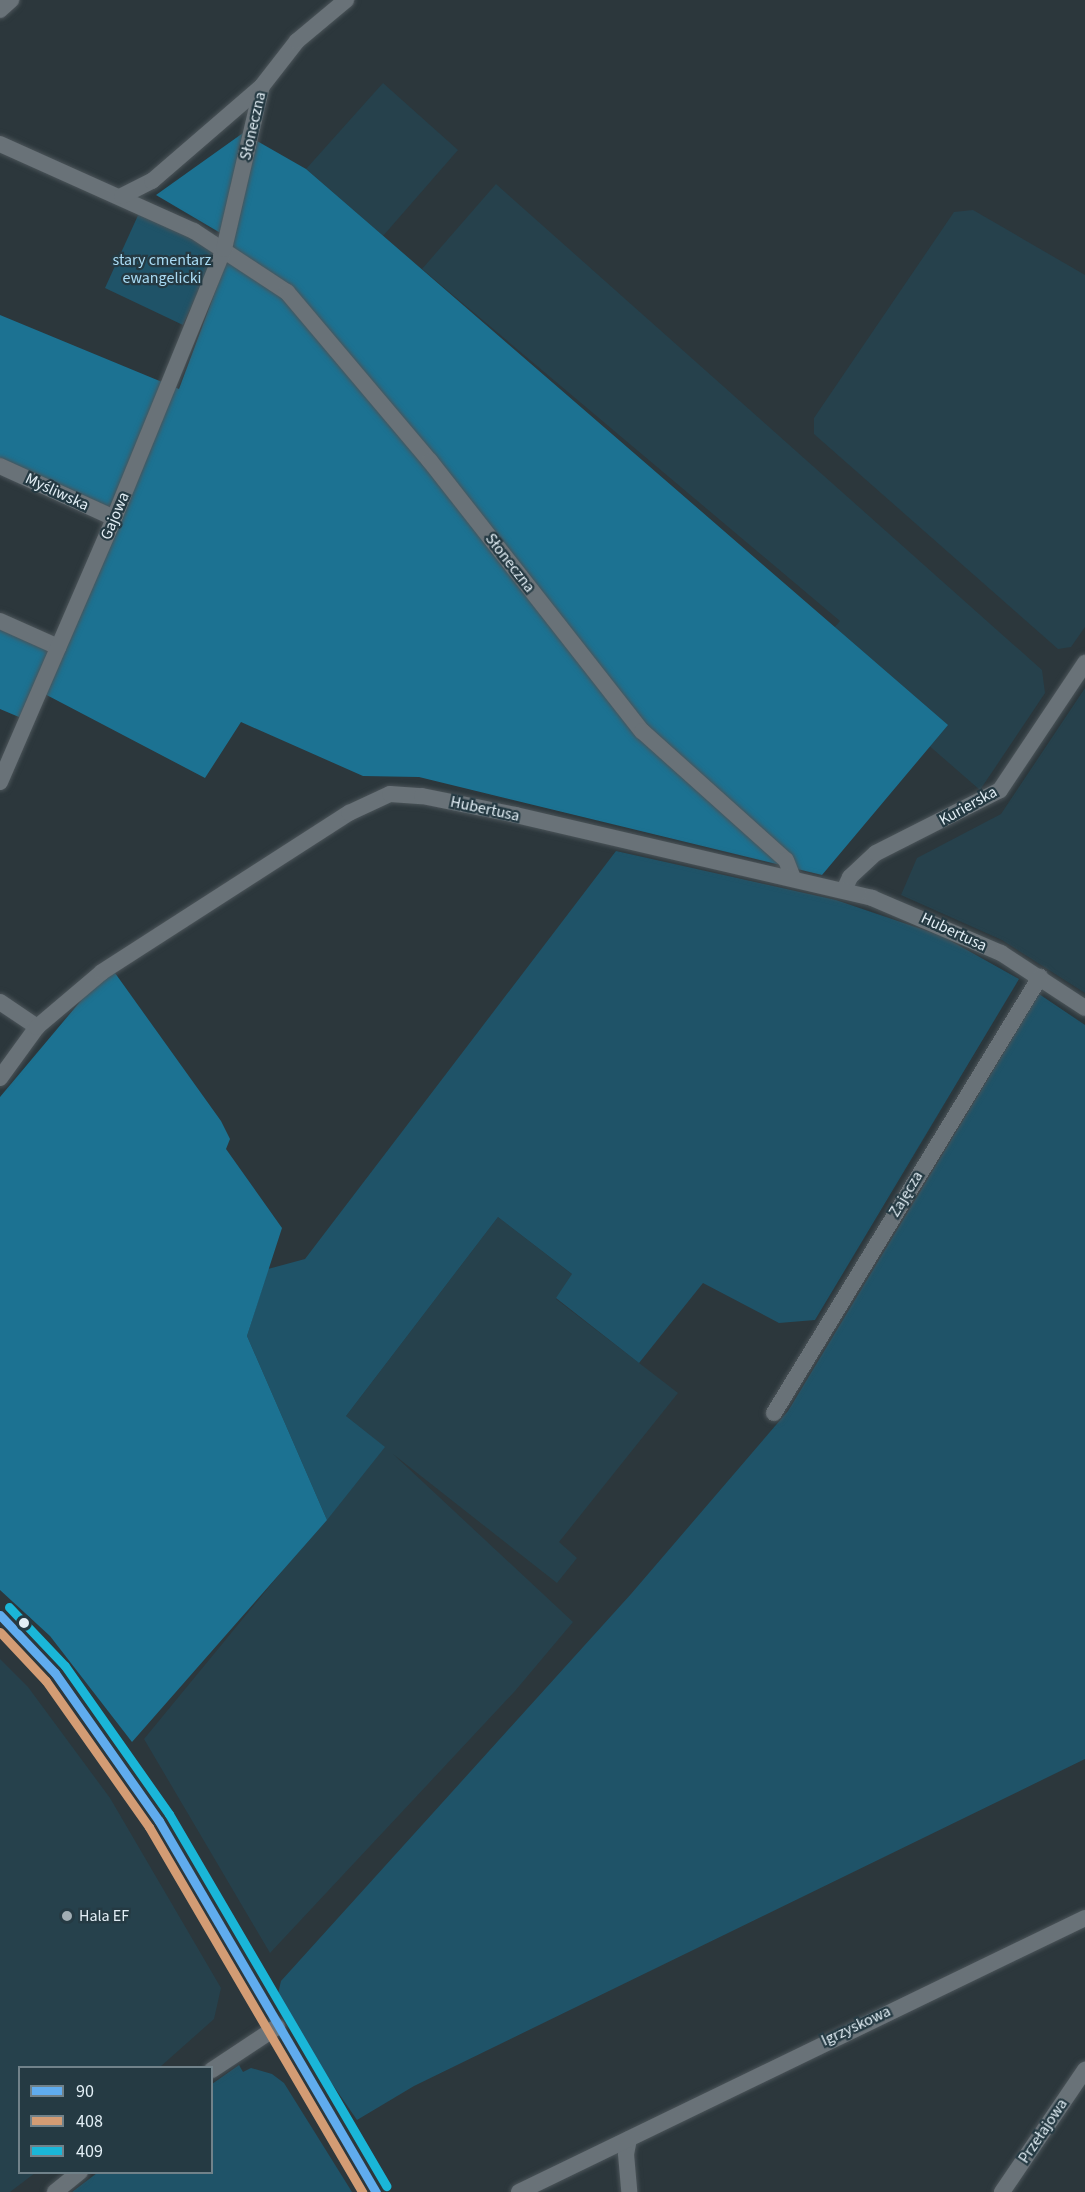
<!DOCTYPE html>
<meta charset="utf-8">
<style>
body{margin:0}
#map{position:relative;width:1085px;height:2192px;overflow:hidden;background:#2c373c;font-family:"Source Sans 3",sans-serif}
div>[style]{position:absolute}
[style*='--x']{left:calc(var(--x)*1px);top:calc(var(--y)*1px);width:calc(var(--w)*1px);rotate:calc(var(--a)*1deg)}
.built>*{inset:0;background:#26414c}
.green>*{inset:0;background:#1f5368}
.forest>*{inset:0;background:#1c7292}
.roads{filter:drop-shadow(0 0 2px #4b5459) drop-shadow(0 0 2px #4b5459)}
.street>*{height:16px;margin:-8px;padding:0 8px;transform-origin:8px;border-radius:8px;background:#697278}
.bus-1>*{height:9px;margin:-4.5px;padding:0 4.5px;transform-origin:4.5px;border-radius:4.5px;background:#60acee}
.bus-2>*{height:9px;margin:-4.5px;padding:0 4.5px;transform-origin:4.5px;border-radius:4.5px;background:#d39c74}
.bus-3>*{height:9px;margin:-4.5px;padding:0 4.5px;transform-origin:4.5px;border-radius:4.5px;background:#1ab6d8}
.dots>*{width:16px;height:16px;translate:-50% -50%;box-sizing:border-box;border:3px solid #253a43;border-radius:50%}
span{translate:-50% -50%;white-space:nowrap;text-align:center;line-height:1.15;-webkit-text-stroke:4.5px #253a43;paint-order:stroke}
.street-label{font-size:16px;color:#e2eef5}
.park-label{font-size:16px;color:#a8daf3}
.poi-label{font-size:16px;color:#e2eef5}
.left{translate:0 -50%;text-align:left}
.legend{position:absolute;left:18px;top:2066px;width:195px;height:108px;box-sizing:border-box;background:#253a43;border:2px solid #71828a;margin:0;padding:8px 10px;list-style:none;font-size:18px;color:#e2eef5}
.legend li{display:flex;align-items:center;gap:12px;height:30px}
.legend b{width:30px;border:2px solid #71828a}
</style>
<div id="map">
<div class="built">
<div style="clip-path:polygon(383px 83px,458px 150px,383px 236px,306px 169px)"></div>
<div style="clip-path:polygon(496px 184px,1042px 670px,1045px 693px,980px 790px,817px 648px,840px 621px,422px 269px)"></div>
<div style="clip-path:polygon(973px 210px,1085px 275px,1085px 627px,1071px 647px,1058px 649px,814px 434px,814px 418px,954px 212px)"></div>
<div style="clip-path:polygon(1085px 688px,1085px 993px,1002px 940px,901px 895px,917px 858px,1001px 814px)"></div>
<div style="clip-path:polygon(498px 1217px,573px 1275px,556px 1299px,678px 1393px,559px 1542px,577px 1558px,557px 1583px,393px 1454px,573px 1622px,515px 1691px,270px 1953px,144px 1739px,384px 1447px,346px 1416px)"></div>
<div style="clip-path:polygon(0 1659px,28px 1687px,110px 1798px,221px 1988px,214px 2019px,160px 2067px,20px 2068px,20px 2172px,35px 2173px,10px 2192px,0 2192px)"></div>
</div>
<div class="green">
<div style="clip-path:polygon(140px 211px,210px 246px,215px 255px,183px 325px,105px 288px)"></div>
<div style="clip-path:polygon(616px 851px,836px 900px,942px 936px,1019px 979px,815px 1320px,779px 1323px,703px 1283px,639px 1363px,556px 1298px,572px 1274px,498px 1217px,346px 1416px,385px 1447px,327px 1520px,247px 1336px,268px 1269px,305px 1259px)"></div>
<div style="clip-path:polygon(1039px 994px,1085px 1025px,1085px 1759px,414px 2086px,357px 2120px,276px 2002px,281px 1981px,631px 1594px,788px 1411px)"></div>
<div style="clip-path:polygon(239px 2065px,243px 2072px,251px 2068px,272px 2074px,284px 2083px,352px 2192px,72px 2192px,97px 2173px,212px 2172px,212px 2084px)"></div>
</div>
<div class="forest">
<div style="clip-path:polygon(243px 133px,306px 169px,948px 725px,822px 875px,419px 777px,363px 776px,241px 722px,205px 778px,39px 691px,26px 720px,0 709px,0 621px,58px 647px,120px 517px,0 463px,0 315px,179px 389px,234px 241px,156px 195px)"></div>
<div style="clip-path:polygon(110px 966px,221px 1121px,230px 1139px,226px 1149px,282px 1228px,247px 1336px,327px 1520px,132px 1742px,50px 1636px,0 1590px,0 1097px)"></div>
</div>
<div class="roads">
<div class="street">
<div style="--x:0;--y:10;--w:15;--a:-42"></div>
<div style="--x:0;--y:144;--w:213;--a:24.2"></div>
<div style="--x:194;--y:231;--w:111;--a:33.3"></div>
<div style="--x:287;--y:292;--w:221;--a:49.8"></div>
<div style="--x:430;--y:461;--w:343;--a:51.9"></div>
<div style="--x:642;--y:731;--w:193;--a:41.9"></div>
<div style="--x:786;--y:860;--w:19;--a:69"></div>
<div style="--x:122;--y:196;--w:34;--a:-27"></div>
<div style="--x:152;--y:181;--w:145;--a:-40.8"></div>
<div style="--x:0;--y:466;--w:125;--a:24.5"></div>
<div style="--x:0;--y:621;--w:64;--a:24.1"></div>
<div style="--x:0;--y:782;--w:288;--a:-66.6"></div>
<div style="--x:114;--y:518;--w:291;--a:-67.8"></div>
<div style="--x:224;--y:249;--w:167;--a:-76.9"></div>
<div style="--x:262;--y:86;--w:57;--a:-52.1"></div>
<div style="--x:297;--y:41;--w:64;--a:-39.9"></div>
<div style="--x:844;--y:890;--w:14;--a:-65"></div>
<div style="--x:850;--y:877;--w:35;--a:-43"></div>
<div style="--x:876;--y:853;--w:139;--a:-26.9"></div>
<div style="--x:1000;--y:790;--w:153;--a:-56.2"></div>
<div style="--x:0;--y:1002;--w:45;--a:34"></div>
<div style="--x:0;--y:1078;--w:63;--a:-54"></div>
<div style="--x:37;--y:1027;--w:85;--a:-40.2"></div>
<div style="--x:102;--y:972;--w:294;--a:-32.8"></div>
<div style="--x:349;--y:813;--w:45;--a:-24.9"></div>
<div style="--x:390;--y:794;--w:32;--a:4"></div>
<div style="--x:422;--y:796;--w:96;--a:11.4"></div>
<div style="--x:516;--y:815;--w:366;--a:13.1"></div>
<div style="--x:872;--y:898;--w:140;--a:23.1"></div>
<div style="--x:1001;--y:953;--w:100;--a:33.2"></div>
<div style="--x:774;--y:1413;--w:511;--a:-58.61"></div>
<div style="--x:212;--y:2070;--w:78;--a:-33.5"></div>
<div style="--x:629;--y:2139;--w:15;--a:101"></div>
<div style="--x:626;--y:2154;--w:38;--a:85"></div>
<div style="--x:55;--y:2192;--w:32;--a:-39"></div>
<div style="--x:519;--y:2192;--w:629;--a:-25.83"></div>
<div style="--x:1002;--y:2192;--w:148;--a:-55.8"></div>
</div>
</div>
<div class="bus-1">
<div style="--x:0;--y:1615;--w:80;--a:46.5"></div>
<div style="--x:55;--y:1673;--w:181;--a:54.9"></div>
<div style="--x:159;--y:1821;--w:430;--a:59.7"></div>
</div>
<div class="bus-2">
<div style="--x:0;--y:1632;--w:67;--a:46.8"></div>
<div style="--x:46;--y:1681;--w:179;--a:54.8"></div>
<div style="--x:149;--y:1827;--w:423;--a:59.7"></div>
</div>
<div class="bus-3">
<div style="--x:9;--y:1607;--w:81;--a:46.5"></div>
<div style="--x:65;--y:1666;--w:181;--a:54.9"></div>
<div style="--x:169;--y:1814;--w:431;--a:59.7"></div>
</div>
<div class="dots">
<div style="left:24px;top:1623px;background:#e2eef5"></div>
<div style="left:67px;top:1916px;background:#a2aeb4"></div>
</div>
<div class="street-label">
<span style="left:253px;top:126px;rotate:-77deg">Słoneczna</span>
<span style="left:57px;top:492px;rotate:25deg">Myśliwska</span>
<span style="left:115px;top:516px;rotate:-67deg">Gajowa</span>
<span style="left:510px;top:563px;rotate:52deg">Słoneczna</span>
<span style="left:968px;top:806px;rotate:-29deg">Kurierska</span>
<span style="left:485px;top:809px;rotate:12deg">Hubertusa</span>
<span style="left:954px;top:932px;rotate:25deg">Hubertusa</span>
<span style="left:906px;top:1194px;rotate:-59deg">Zajęcza</span>
<span style="left:856px;top:2026px;rotate:-25deg">Igrzyskowa</span>
<span style="left:1043px;top:2131px;rotate:-56deg">Przełajowa</span>
</div>
<div class="park-label">
<span style="left:162px;top:269px">stary cmentarz<br>ewangelicki</span>
</div>
<div class="poi-label">
<span class="left" style="left:79px;top:1916px">Hala EF</span>
</div>
<ul class="legend">
<li><b style="height:8px;background:#60acee"></b>90</li>
<li><b style="height:8px;background:#d39c74"></b>408</li>
<li><b style="height:8px;background:#1ab6d8"></b>409</li>
</ul>
</div>
